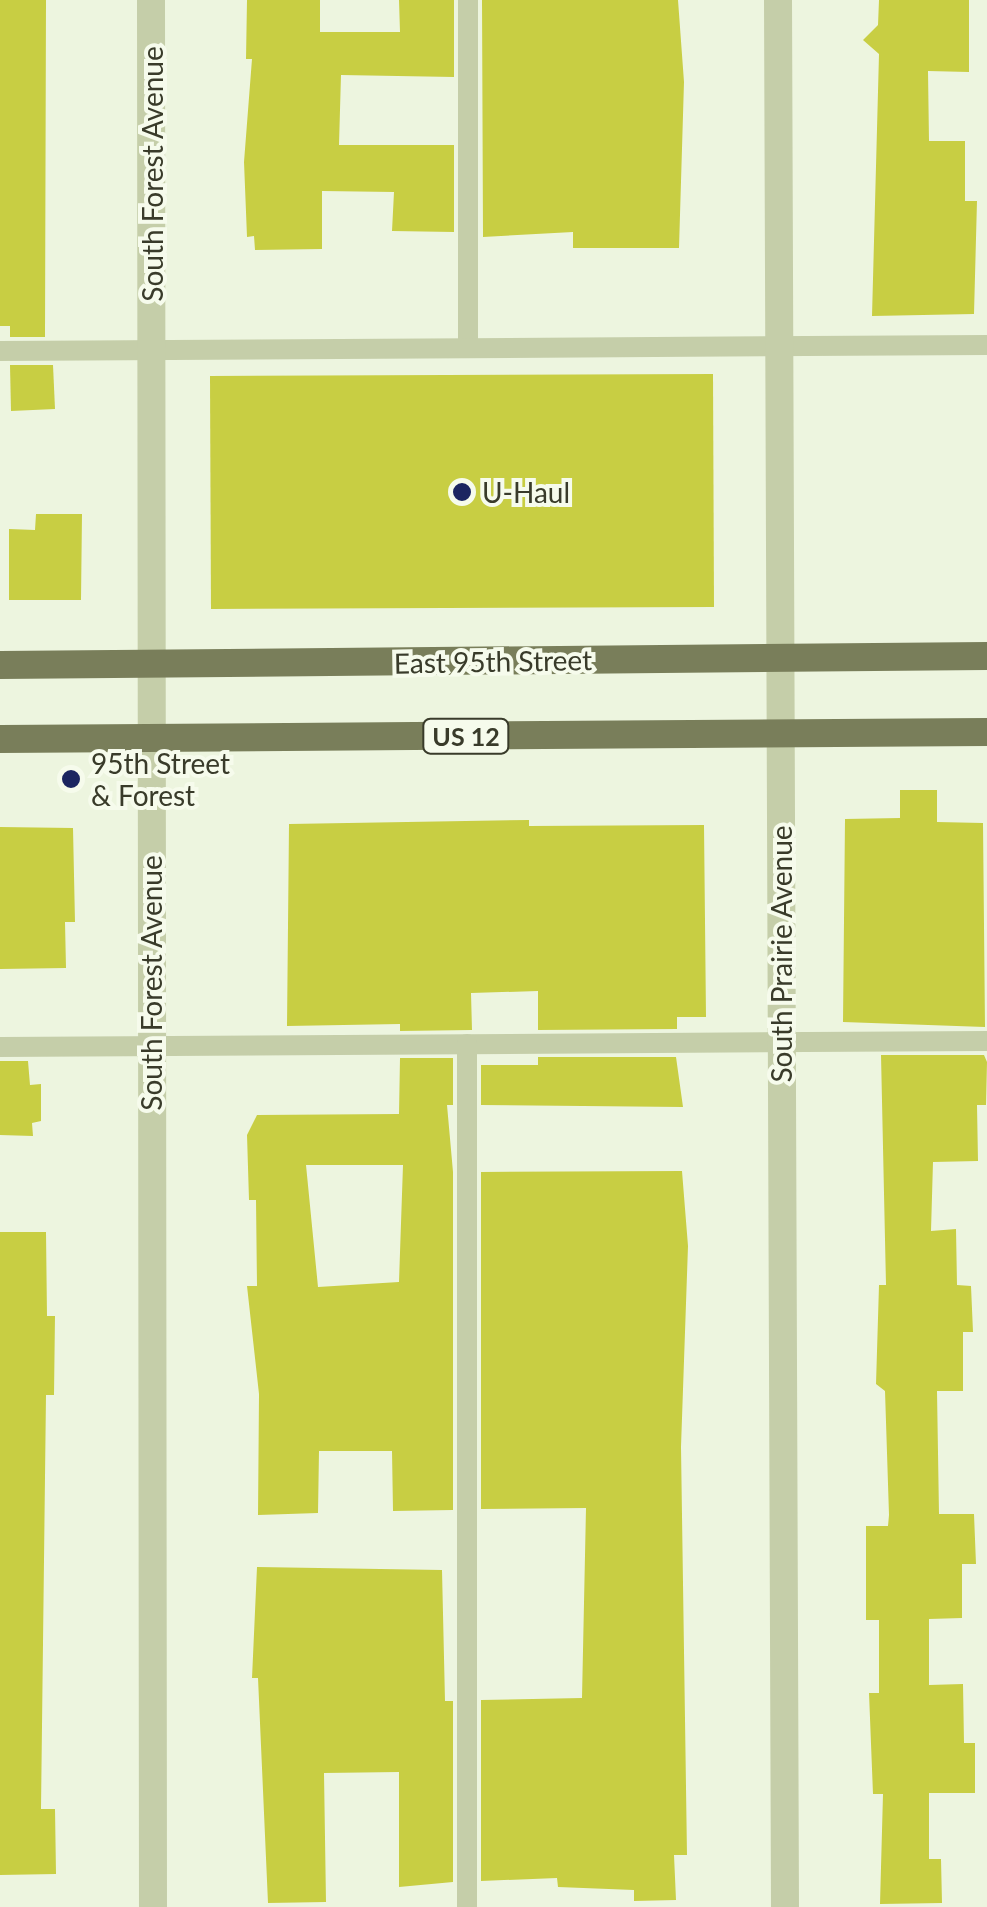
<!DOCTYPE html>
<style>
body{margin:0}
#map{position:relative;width:987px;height:1907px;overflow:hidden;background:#edf5df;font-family:Lato,sans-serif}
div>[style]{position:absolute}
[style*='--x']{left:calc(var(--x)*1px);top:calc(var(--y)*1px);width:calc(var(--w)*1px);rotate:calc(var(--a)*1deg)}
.building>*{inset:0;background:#c8ce43}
.service>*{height:20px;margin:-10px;padding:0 10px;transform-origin:10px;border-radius:10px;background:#c5cea9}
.minor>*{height:28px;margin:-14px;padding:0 14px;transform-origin:14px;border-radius:14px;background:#c5cea9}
.primary>*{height:28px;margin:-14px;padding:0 14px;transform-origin:14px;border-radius:14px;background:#797e5a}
.dots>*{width:28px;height:28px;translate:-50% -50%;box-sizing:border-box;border:5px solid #f6fbec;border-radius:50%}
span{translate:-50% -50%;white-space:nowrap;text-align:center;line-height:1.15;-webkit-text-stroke:8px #f6fbec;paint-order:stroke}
.shield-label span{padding:2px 8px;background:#f6fbec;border:2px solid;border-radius:8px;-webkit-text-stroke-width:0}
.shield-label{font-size:25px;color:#393b2a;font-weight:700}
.street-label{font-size:28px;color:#393b2a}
.poi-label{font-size:28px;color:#393b2a}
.left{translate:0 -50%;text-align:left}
</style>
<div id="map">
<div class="building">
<div style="clip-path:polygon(0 0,46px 0,45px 337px,10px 337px,10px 326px,0 326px)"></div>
<div style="clip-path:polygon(247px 0,320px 0,320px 32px,400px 32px,399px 0,454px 0,454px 77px,341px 75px,339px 145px,454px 145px,454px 232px,392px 231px,394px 192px,322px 191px,322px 249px,255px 250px,254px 236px,247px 237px,244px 162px,252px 59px,246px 59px)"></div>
<div style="clip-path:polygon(482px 0,678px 0,684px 82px,679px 248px,573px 248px,573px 232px,483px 237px)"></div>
<div style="clip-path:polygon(879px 0,969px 0,969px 72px,928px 71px,929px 141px,965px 141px,965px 201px,977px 201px,974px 314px,872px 316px,879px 54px,863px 40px,878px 25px)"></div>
<div style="clip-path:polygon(10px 365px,53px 365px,55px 409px,11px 411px)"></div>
<div style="clip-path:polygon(713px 374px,714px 607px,211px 609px,210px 376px)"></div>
<div style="clip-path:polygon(36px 514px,82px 514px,81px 600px,9px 600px,9px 529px,35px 530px)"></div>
<div style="clip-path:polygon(900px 790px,937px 790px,937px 822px,983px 823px,985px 1027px,843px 1022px,845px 819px,900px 818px)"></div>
<div style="clip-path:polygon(529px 820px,529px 826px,704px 825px,706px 1017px,677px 1017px,677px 1029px,538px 1030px,538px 991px,471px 993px,472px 1030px,400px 1031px,400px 1024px,287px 1026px,289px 824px)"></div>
<div style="clip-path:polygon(0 827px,73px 828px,75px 922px,65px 922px,66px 968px,0 969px)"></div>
<div style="clip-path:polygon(881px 1055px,984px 1055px,987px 1062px,986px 1105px,977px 1105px,978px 1161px,933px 1162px,931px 1231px,956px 1229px,957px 1285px,971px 1286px,973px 1332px,963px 1332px,963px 1391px,937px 1391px,939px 1514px,974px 1514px,976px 1564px,962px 1564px,962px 1618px,929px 1619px,929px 1685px,963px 1684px,964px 1743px,975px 1743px,975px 1793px,929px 1793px,929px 1859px,941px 1859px,942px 1903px,880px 1904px,883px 1794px,873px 1794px,869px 1693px,879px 1693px,879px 1620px,866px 1620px,866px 1526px,888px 1526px,889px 1515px,885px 1391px,876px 1384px,879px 1285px,886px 1285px)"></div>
<div style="clip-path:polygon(538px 1057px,676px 1057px,683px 1107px,481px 1105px,481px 1065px,538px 1065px)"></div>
<div style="clip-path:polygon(evenodd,400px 1058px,453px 1058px,453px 1105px,447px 1105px,453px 1172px,453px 1510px,393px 1511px,392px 1451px,319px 1451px,318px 1513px,258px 1515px,259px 1394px,247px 1286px,257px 1286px,256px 1200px,249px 1200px,247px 1135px,257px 1115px,399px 1114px,400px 1058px,306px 1165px,403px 1165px,399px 1282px,318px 1287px,306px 1165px)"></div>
<div style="clip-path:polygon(0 1061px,28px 1061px,30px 1085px,41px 1084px,41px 1121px,32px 1123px,33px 1136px,0 1135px)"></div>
<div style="clip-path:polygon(682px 1171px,688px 1246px,681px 1447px,687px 1855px,674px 1855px,676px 1900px,634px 1901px,634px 1890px,558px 1887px,557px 1878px,481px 1881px,481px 1700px,582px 1698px,586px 1508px,481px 1509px,481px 1172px)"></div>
<div style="clip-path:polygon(0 1232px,46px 1232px,47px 1316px,55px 1316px,54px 1395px,46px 1395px,41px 1809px,55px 1809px,56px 1874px,0 1875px)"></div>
<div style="clip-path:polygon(257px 1567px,442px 1570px,445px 1701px,453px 1701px,453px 1882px,399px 1887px,399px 1772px,324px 1773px,326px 1902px,268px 1903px,258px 1678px,252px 1678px)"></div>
</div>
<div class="service">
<div style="--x:468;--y:0;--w:348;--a:90"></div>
<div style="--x:0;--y:351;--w:987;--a:-0.35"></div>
<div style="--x:0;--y:1047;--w:987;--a:-0.35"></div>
<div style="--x:467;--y:1907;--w:863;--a:-90"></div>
</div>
<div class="minor">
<div style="--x:151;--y:0;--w:1907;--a:89.94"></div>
<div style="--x:778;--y:0;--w:1907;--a:89.79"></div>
</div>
<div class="primary">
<div style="--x:0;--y:665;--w:987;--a:-0.52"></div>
<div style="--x:0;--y:739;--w:987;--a:-0.41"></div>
</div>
<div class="dots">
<div style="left:462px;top:492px;background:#1b2560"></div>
<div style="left:71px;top:779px;background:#1b2560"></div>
</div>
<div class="shield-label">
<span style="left:466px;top:736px">US 12</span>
</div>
<div class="street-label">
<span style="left:152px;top:174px;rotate:-90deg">South Forest Avenue</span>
<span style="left:493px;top:661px;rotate:-1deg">East 95th Street</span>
<span style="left:781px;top:954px;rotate:-90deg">South Prairie Avenue</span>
<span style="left:151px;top:983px;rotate:-90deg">South Forest Avenue</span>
</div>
<div class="poi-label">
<span class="left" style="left:482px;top:492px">U-Haul</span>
<span class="left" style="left:91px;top:779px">95th Street<br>&amp; Forest</span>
</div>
</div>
